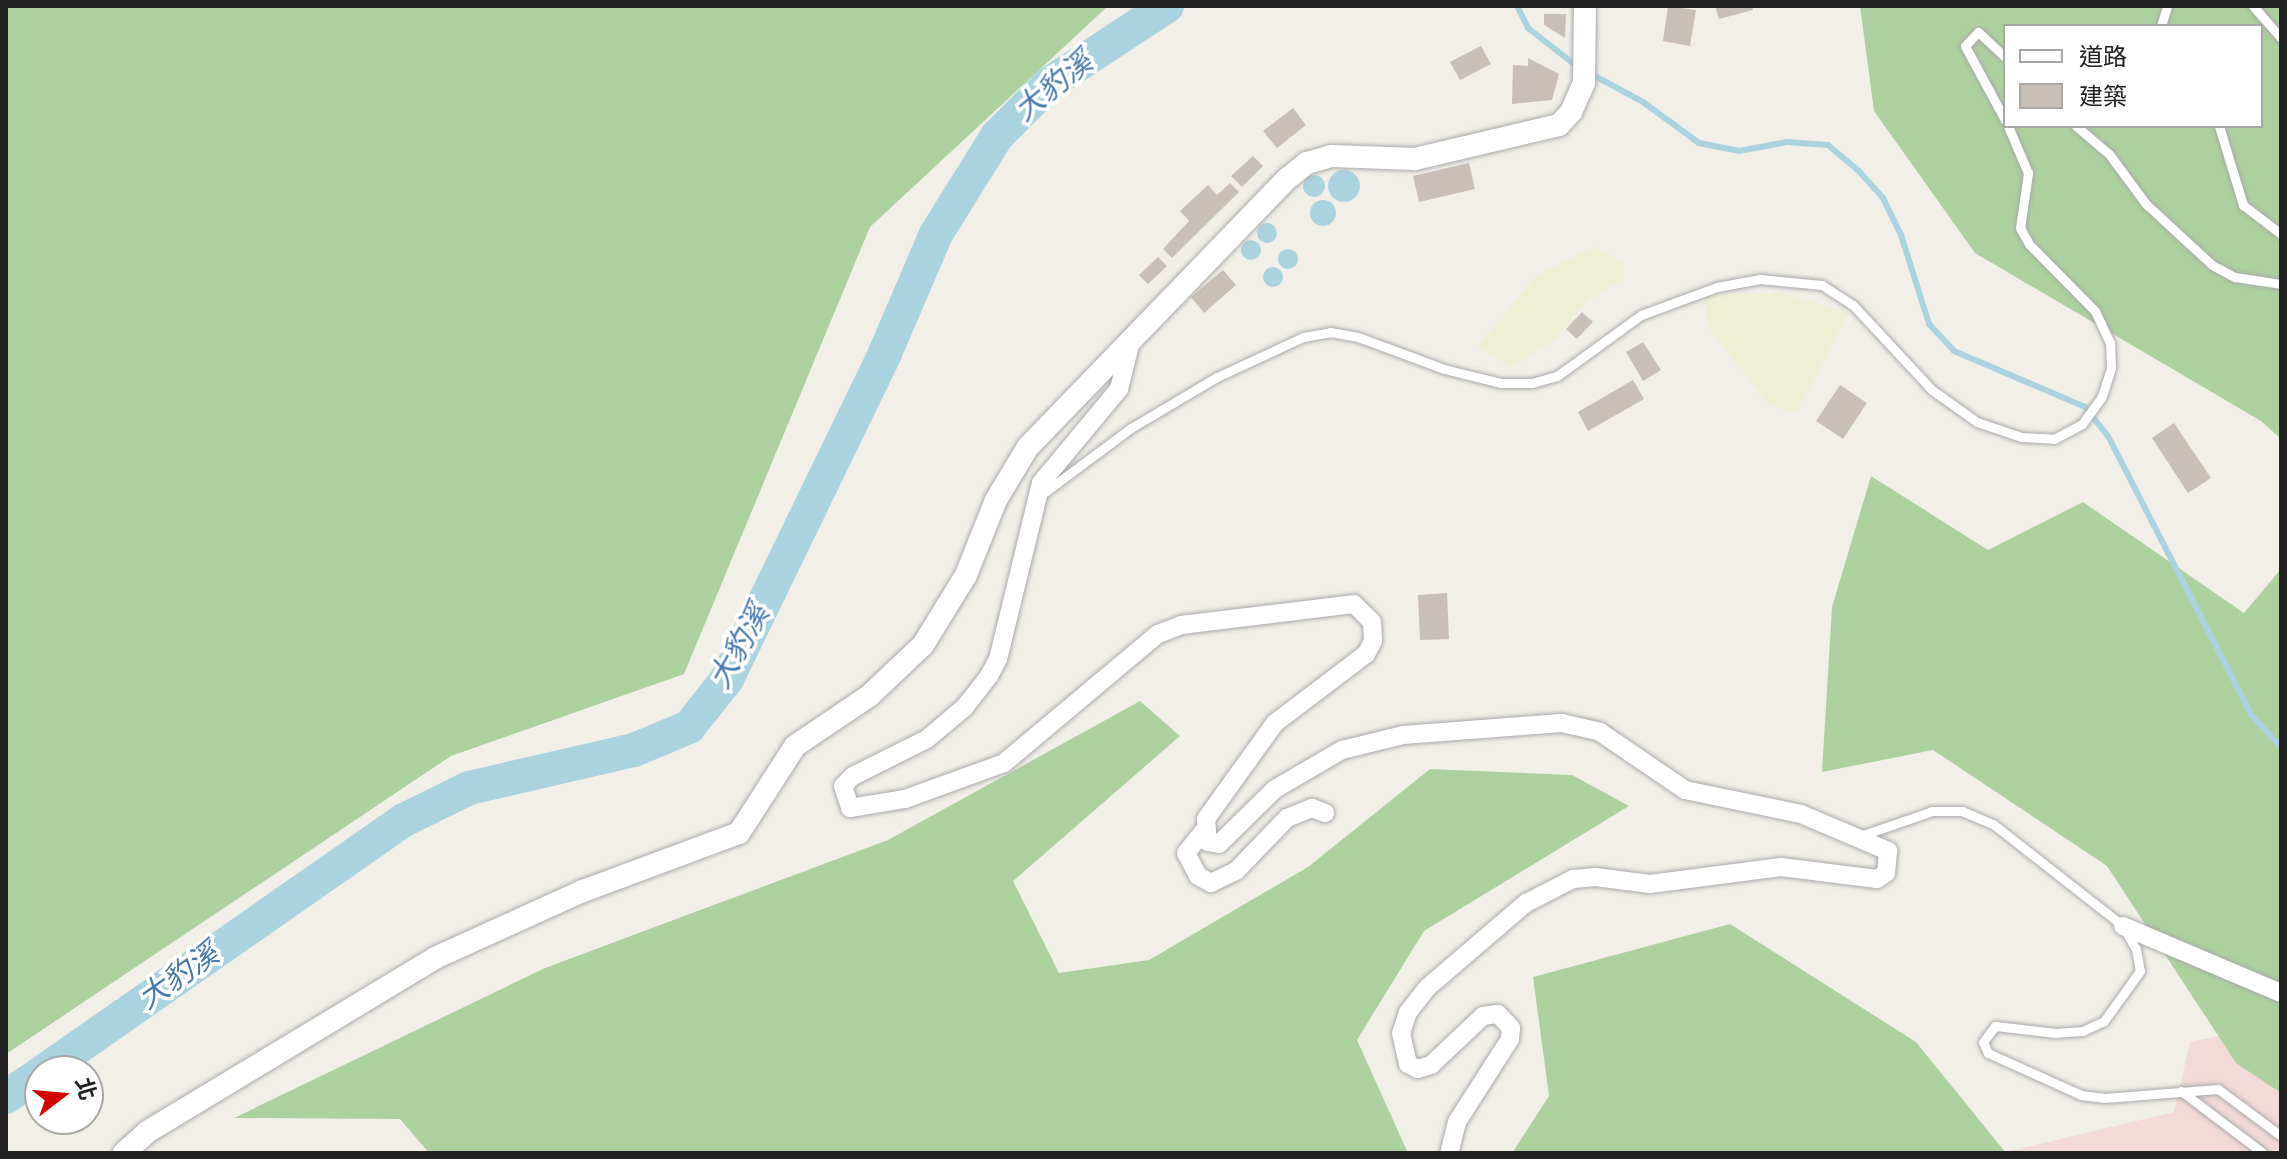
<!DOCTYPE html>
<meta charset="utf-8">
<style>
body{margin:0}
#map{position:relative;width:2287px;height:1159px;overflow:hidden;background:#f2efe9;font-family:"Source Sans 3","Noto Sans TC",sans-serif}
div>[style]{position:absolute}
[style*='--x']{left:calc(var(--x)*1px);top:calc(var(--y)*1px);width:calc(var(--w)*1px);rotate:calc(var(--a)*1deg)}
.commercial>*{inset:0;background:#f2dad9}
.farmland>*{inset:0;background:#eef0d5}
.forest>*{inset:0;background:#add19e}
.water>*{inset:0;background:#aad3df}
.round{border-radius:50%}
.stream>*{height:6px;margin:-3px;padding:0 3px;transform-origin:3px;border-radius:3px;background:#aad3df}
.river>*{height:34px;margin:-17px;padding:0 17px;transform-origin:17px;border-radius:17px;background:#aad3df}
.building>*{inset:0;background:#c7bfb8}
.roads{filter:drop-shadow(0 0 2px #a9a9a9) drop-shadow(0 0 2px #a9a9a9)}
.service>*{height:9px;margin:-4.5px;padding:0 4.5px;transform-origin:4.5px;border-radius:4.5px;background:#fff}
.minor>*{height:18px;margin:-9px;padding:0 9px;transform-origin:9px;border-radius:9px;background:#fff}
.tertiary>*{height:22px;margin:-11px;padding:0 11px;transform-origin:11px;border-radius:11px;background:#fff}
span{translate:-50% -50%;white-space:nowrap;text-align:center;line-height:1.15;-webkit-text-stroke:7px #fff;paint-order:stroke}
.water-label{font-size:30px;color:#4a7aab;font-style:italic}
.frame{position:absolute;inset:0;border:8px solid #222;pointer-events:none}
.legend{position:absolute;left:2003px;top:24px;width:260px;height:104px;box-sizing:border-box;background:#fff;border:2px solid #a7a7a7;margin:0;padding:10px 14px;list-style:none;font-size:24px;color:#222}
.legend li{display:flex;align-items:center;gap:16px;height:40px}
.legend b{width:40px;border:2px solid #a7a7a7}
.north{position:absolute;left:24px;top:1055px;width:80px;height:80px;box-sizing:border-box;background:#fff;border:2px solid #a7a7a7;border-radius:50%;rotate:74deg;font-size:22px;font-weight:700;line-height:32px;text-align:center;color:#222}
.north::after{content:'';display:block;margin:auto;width:28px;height:36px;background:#d40000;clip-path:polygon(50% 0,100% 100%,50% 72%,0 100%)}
</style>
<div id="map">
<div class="commercial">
<div style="clip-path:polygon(2277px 1024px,2281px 1027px,2281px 1153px,2002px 1153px,2174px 1112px,2190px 1042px)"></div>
</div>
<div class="farmland">
<div style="clip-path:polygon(1594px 247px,1623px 262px,1624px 279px,1589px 299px,1555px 339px,1510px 368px,1478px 346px,1537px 275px)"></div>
<div style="clip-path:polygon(1781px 293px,1848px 313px,1796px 414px,1768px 404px,1708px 327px,1704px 295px)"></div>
</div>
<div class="forest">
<div style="clip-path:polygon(6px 6px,1108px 6px,870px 227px,684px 674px,451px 756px,6px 1054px)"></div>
<div style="clip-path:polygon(evenodd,1860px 6px,2281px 6px,2281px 439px,2261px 421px,1975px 253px,1874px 111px,1860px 6px,2005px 26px,2261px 26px,2261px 126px,2005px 126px,2005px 26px)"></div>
<div style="clip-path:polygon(1871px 476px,1988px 550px,2083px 502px,2244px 613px,2281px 569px,2281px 1093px,2236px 1063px,2107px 866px,1933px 750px,1822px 772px,1832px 607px)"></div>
<div style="clip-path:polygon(1140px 701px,1180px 736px,1013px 881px,1059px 973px,1149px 960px,1308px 867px,1430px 769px,1572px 775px,1629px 806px,1424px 931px,1357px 1040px,1408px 1153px,429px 1153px,400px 1119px,234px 1118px,545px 968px,888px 840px)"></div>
<div style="clip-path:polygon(1730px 924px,1916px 1042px,2006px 1153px,1512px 1153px,1549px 1096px,1533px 977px)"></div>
</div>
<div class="water">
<div class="round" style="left:1328px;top:170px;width:32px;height:32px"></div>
<div class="round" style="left:1303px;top:175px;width:22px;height:22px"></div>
<div class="round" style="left:1310px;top:200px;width:26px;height:26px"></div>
<div class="round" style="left:1257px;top:223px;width:20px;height:20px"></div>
<div class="round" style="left:1241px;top:240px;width:20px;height:20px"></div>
<div class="round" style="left:1278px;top:249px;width:20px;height:20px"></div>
<div class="round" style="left:1263px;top:267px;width:20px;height:20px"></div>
</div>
<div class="stream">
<div style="--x:1517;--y:6;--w:25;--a:63"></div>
<div style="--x:1528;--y:28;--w:63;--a:38"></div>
<div style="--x:1591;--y:74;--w:59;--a:28.3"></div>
<div style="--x:1643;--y:102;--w:69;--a:36.2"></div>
<div style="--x:1699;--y:143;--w:41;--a:11.3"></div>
<div style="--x:1739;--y:151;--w:49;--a:-10.6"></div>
<div style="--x:1787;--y:142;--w:41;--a:4.2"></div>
<div style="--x:1828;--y:145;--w:38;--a:40"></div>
<div style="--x:1857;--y:169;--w:39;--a:48"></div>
<div style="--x:1883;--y:198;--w:41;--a:64.1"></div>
<div style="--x:1901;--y:235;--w:93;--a:72.5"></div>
<div style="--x:1929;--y:324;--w:37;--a:47"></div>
<div style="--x:1954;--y:351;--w:142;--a:23.1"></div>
<div style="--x:2085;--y:407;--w:37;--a:52"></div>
<div style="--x:2108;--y:436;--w:315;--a:62.8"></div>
<div style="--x:2252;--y:716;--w:42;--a:46.9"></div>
</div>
<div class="river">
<div style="--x:44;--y:1071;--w:439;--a:-34.9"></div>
<div style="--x:404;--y:820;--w:72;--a:-26.2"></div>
<div style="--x:469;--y:788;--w:169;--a:-13"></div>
<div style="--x:634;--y:750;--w:60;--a:-22.7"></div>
<div style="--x:689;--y:727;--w:61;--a:-51.6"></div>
<div style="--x:727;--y:679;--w:362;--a:-64.1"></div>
<div style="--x:885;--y:353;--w:129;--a:-66.8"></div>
<div style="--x:936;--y:234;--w:115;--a:-58.1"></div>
<div style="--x:997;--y:136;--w:75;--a:-45"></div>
<div style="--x:1050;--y:83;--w:140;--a:-33.3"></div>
<div style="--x:6;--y:1097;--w:41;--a:-34.1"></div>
</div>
<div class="building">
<div style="clip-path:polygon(1668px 6px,1696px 10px,1690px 46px,1663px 41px)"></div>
<div style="clip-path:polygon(1715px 6px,1752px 6px,1753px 10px,1719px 19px)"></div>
<div style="clip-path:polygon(1544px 14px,1566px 14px,1565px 38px,1544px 25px)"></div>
<div style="clip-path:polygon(1481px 46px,1491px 64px,1460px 80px,1450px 62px)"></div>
<div style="clip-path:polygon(1528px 58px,1559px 74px,1552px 100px,1512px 104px,1513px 65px,1528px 66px)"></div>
<div style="clip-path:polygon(1293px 108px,1306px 125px,1277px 148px,1263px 131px)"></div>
<div style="clip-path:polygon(1253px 156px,1263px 166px,1242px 187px,1231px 176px)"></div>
<div style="clip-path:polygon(1469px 163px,1475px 189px,1419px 202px,1413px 176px)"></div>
<div style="clip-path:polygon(1230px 183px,1239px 192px,1172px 258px,1163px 249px,1189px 221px,1180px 211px,1208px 185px,1217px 195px)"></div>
<div style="clip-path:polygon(1158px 257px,1167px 266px,1148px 284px,1139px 275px)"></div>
<div style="clip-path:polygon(1223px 270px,1236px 285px,1204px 313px,1191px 297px)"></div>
<div style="clip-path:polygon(1582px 312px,1593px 322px,1577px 339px,1566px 329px)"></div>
<div style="clip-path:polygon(1643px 342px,1661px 370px,1643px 381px,1626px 352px)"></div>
<div style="clip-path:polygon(1633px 380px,1644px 399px,1588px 431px,1578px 412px)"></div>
<div style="clip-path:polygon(1840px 385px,1867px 403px,1843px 439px,1816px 421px)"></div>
<div style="clip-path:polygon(2174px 423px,2211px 478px,2188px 493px,2152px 438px)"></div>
<div style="clip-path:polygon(1447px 593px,1449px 639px,1420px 640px,1418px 595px)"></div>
</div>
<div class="roads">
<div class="service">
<div style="--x:2253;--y:6;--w:43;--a:48.8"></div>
<div style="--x:2161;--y:26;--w:21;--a:-73"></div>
<div style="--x:2005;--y:57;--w:37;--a:-137"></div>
<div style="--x:1978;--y:32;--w:19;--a:133"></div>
<div style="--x:1965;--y:46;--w:84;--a:61.6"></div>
<div style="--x:2076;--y:126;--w:43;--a:40.3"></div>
<div style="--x:2109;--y:154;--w:62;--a:53.5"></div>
<div style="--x:2146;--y:204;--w:90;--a:42.7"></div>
<div style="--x:2212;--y:265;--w:26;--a:28"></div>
<div style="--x:2235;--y:277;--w:47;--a:8.7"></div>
<div style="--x:2219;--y:126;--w:83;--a:73.1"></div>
<div style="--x:2243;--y:205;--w:48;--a:37.3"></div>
<div style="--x:1041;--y:495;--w:112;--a:-36.7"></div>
<div style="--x:1131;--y:428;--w:100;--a:-30.7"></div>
<div style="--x:1217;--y:377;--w:95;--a:-24.9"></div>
<div style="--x:1303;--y:337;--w:27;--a:-10"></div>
<div style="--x:1330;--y:332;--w:28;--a:10"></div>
<div style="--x:1358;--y:337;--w:92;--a:20.4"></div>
<div style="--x:1444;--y:369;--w:59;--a:13.8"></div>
<div style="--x:1501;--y:383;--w:31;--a:0"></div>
<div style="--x:1532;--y:383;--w:26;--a:-16"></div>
<div style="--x:1557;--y:376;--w:104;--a:-36"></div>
<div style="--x:1641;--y:315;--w:81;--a:-20.2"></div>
<div style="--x:1717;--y:287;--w:44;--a:-10.5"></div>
<div style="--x:1760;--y:279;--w:62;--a:5.5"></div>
<div style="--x:1822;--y:285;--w:37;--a:33"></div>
<div style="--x:1853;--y:305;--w:116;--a:47.1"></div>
<div style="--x:1932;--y:390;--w:55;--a:35.4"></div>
<div style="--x:1977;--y:422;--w:46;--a:18.8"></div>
<div style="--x:2021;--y:437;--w:33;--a:3"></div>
<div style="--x:2054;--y:439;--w:32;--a:-28"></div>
<div style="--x:2082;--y:424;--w:34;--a:-54"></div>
<div style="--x:2102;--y:396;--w:29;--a:-72"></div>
<div style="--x:2111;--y:368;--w:25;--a:-92"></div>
<div style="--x:2110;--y:343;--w:35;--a:-115"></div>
<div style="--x:2095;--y:311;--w:94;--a:-134.6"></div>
<div style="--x:2029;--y:244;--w:18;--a:-119"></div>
<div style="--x:2020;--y:228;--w:56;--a:-81.7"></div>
<div style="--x:2028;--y:173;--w:51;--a:-113.1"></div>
<div style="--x:1860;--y:836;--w:76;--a:-19.1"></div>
<div style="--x:1932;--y:811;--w:30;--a:0"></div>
<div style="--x:1962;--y:811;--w:34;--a:23"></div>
<div style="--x:1993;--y:824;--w:165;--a:38.1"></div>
<div style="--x:2123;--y:926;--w:26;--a:61"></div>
<div style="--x:2136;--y:949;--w:22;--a:80"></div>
<div style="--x:2140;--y:971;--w:62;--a:125.8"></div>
<div style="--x:2104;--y:1021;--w:23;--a:155"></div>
<div style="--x:2083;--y:1031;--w:27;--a:176"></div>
<div style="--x:2056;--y:1033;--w:61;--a:-173.5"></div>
<div style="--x:1995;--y:1026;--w:20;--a:127"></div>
<div style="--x:1983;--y:1042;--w:12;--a:66"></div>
<div style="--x:1988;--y:1053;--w:102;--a:24.3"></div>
<div style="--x:2081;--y:1095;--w:24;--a:7"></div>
<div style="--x:2105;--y:1098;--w:113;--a:-4.6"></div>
<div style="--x:2218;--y:1089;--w:79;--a:36.7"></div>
<div style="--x:2181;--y:1091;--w:103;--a:37.1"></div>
</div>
<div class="minor">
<div style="--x:1130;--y:345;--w:45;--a:104"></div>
<div style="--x:1119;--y:389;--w:122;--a:129.7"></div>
<div style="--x:1041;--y:483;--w:181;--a:103.7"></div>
<div style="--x:998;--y:659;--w:19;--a:118"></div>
<div style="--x:989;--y:676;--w:39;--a:128"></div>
<div style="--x:965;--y:707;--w:50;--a:139.9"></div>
<div style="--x:927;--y:739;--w:83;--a:153.4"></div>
<div style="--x:853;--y:776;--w:14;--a:135"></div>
<div style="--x:843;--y:786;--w:23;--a:72"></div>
<div style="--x:850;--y:808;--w:56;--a:-9.3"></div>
<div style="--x:905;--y:799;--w:105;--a:-20"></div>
<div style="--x:1004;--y:763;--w:201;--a:-40"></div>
<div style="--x:1158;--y:634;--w:25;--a:-21"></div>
<div style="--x:1181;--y:625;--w:174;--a:-6.9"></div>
<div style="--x:1354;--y:604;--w:25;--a:45"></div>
<div style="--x:1372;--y:622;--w:19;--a:87"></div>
<div style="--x:1373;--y:641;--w:15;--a:118"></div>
<div style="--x:1366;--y:654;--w:114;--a:142.8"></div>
<div style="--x:1275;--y:723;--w:118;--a:125.7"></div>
<div style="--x:1206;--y:819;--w:23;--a:85"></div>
<div style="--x:1208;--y:842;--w:11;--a:10"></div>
<div style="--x:1219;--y:844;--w:78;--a:-44.5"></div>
<div style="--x:1275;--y:789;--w:78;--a:-30.2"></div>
<div style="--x:1342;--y:750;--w:63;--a:-13.8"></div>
<div style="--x:1403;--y:735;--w:159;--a:-4.3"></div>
<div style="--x:1562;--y:723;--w:39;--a:13"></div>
<div style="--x:1600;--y:732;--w:103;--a:34.3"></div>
<div style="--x:1685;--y:790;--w:118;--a:11.7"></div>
<div style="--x:1801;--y:814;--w:95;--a:23"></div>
<div style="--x:1888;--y:851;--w:22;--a:95"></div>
<div style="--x:1886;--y:873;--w:11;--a:146"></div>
<div style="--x:1877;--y:879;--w:97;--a:-172.9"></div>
<div style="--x:1781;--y:867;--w:132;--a:172.6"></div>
<div style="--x:1650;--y:884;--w:55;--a:-172.7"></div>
<div style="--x:1595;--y:877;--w:22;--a:175"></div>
<div style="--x:1573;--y:879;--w:53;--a:152.9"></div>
<div style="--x:1526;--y:903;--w:130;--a:139.4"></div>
<div style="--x:1427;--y:988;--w:31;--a:128"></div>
<div style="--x:1408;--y:1012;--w:22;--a:108"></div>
<div style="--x:1401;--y:1033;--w:32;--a:77"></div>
<div style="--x:1408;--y:1064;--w:11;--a:27"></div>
<div style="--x:1418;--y:1069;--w:14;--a:-17"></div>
<div style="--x:1431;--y:1065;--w:71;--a:-43.3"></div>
<div style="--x:1483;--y:1016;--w:15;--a:-8"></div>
<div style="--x:1498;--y:1014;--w:19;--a:47"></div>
<div style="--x:1511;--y:1028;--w:11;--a:95"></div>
<div style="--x:1510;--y:1039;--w:98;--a:122.6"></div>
<div style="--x:1457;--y:1122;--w:32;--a:104"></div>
<div style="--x:1203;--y:832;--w:27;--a:129"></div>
<div style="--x:1186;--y:853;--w:26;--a:62"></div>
<div style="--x:1198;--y:876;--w:15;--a:28"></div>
<div style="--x:1211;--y:883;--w:28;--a:-26"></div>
<div style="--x:1236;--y:871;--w:74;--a:-46.1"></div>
<div style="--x:1287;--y:818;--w:27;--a:-22"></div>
<div style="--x:1312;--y:808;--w:14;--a:21"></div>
<div style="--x:2123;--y:926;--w:172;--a:23"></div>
</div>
<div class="tertiary">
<div style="--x:124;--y:1153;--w:31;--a:-42"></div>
<div style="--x:147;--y:1132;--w:336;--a:-31.1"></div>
<div style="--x:435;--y:958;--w:162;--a:-24.4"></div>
<div style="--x:583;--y:891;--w:166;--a:-20.4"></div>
<div style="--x:739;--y:833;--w:103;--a:-57.2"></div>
<div style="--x:795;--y:746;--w:89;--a:-34"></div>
<div style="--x:869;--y:696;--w:74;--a:-43.4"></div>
<div style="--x:923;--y:645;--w:82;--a:-58.4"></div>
<div style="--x:966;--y:575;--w:81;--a:-68.2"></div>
<div style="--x:996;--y:500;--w:62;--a:-58.9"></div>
<div style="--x:1028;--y:447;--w:373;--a:-46"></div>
<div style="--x:1287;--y:179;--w:26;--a:-39"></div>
<div style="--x:1307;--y:163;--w:26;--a:-16"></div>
<div style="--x:1332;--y:156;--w:83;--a:2.1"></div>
<div style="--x:1415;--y:159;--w:148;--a:-13.3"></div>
<div style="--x:1559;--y:125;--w:18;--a:-47"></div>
<div style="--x:1571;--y:112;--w:32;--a:-66"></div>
<div style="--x:1584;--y:83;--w:77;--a:-89.3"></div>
</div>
</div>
<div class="water-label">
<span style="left:1054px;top:87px;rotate:-39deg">大豹溪</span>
<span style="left:740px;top:647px;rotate:-61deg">大豹溪</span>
<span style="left:179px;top:977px;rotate:-35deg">大豹溪</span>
</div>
<div class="frame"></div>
<ul class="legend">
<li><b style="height:10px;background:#fff"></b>道路</li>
<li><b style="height:22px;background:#c7bfb8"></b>建築</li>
</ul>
<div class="north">北</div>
</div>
